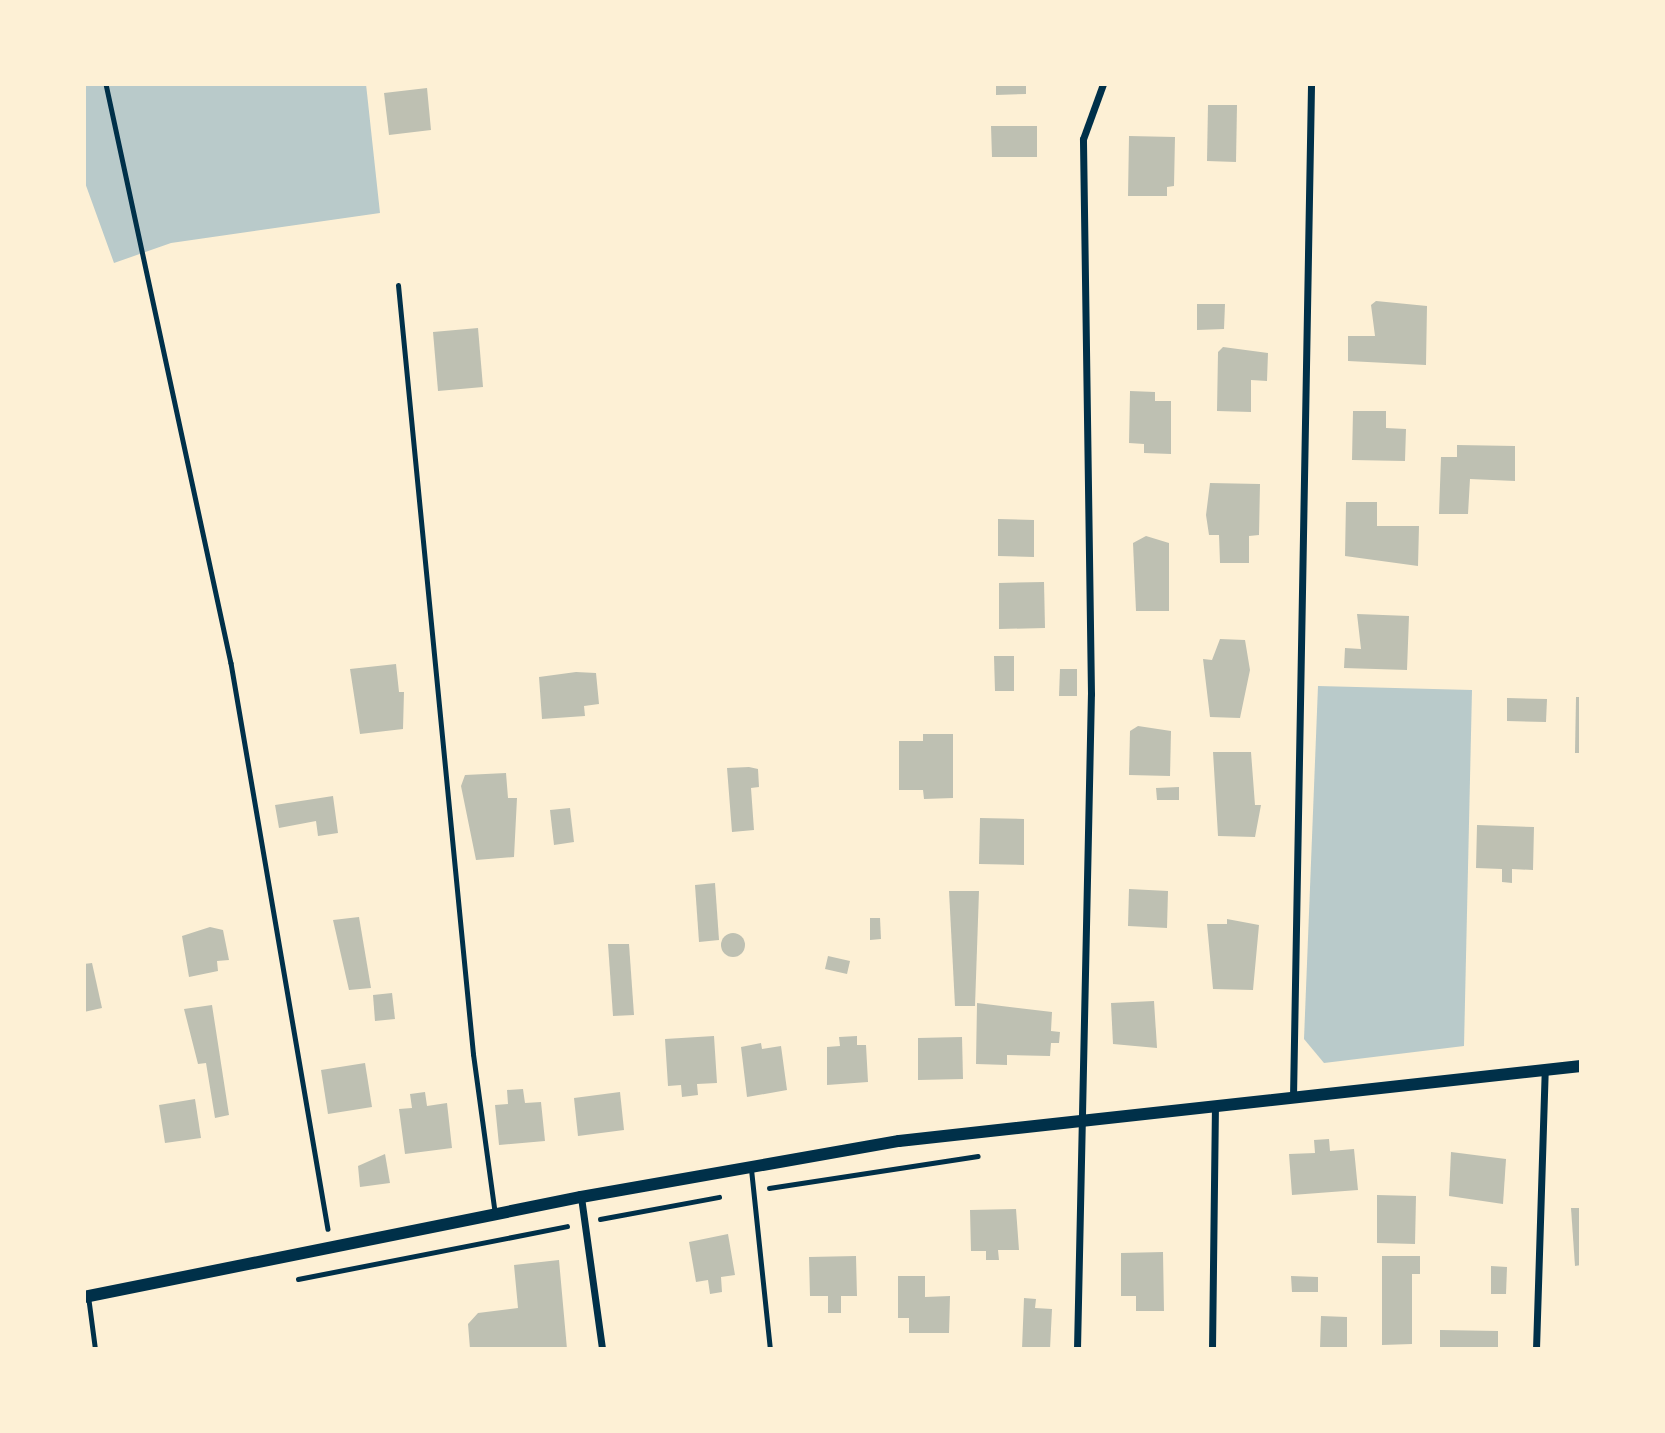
<!DOCTYPE html>
<style>
body{margin:0}
#map{position:relative;width:1665px;height:1433px;overflow:hidden;background:#fdf0d5;font-family:Rubik,sans-serif}
div>[style]{position:absolute}
[style*='--x']{left:calc(var(--x)*1px);top:calc(var(--y)*1px);width:calc(var(--w)*1px);rotate:calc(var(--a)*1deg)}
.green>*{inset:0;background:#b9caca}
.building>*{inset:0;background:#bec0b2}
.round{border-radius:50%}
.path>*{height:4.5px;margin:-2.25px;padding:0 2.25px;transform-origin:2.25px;border-radius:2.25px;background:#003049}
.service>*{height:5px;margin:-2.5px;padding:0 2.5px;transform-origin:2.5px;border-radius:2.5px;background:#003049}
.minor>*{height:7px;margin:-3.5px;padding:0 3.5px;transform-origin:3.5px;border-radius:3.5px;background:#003049}
.tertiary>*{height:12px;margin:-6px;padding:0 6px;transform-origin:6px;border-radius:6px;background:#003049}
span{translate:-50% -50%;white-space:nowrap;text-align:center;line-height:1.15;-webkit-text-stroke:7px #fdf0d5;paint-order:stroke}
.frame{position:absolute;inset:0;border:86px solid #fdf0d5;pointer-events:none}
</style>
<div id="map">
<div class="green">
<div style="clip-path:polygon(84px 84px,366px 84px,380px 213px,171px 243px,114px 263px,84px 180px)"></div>
<div style="clip-path:polygon(1318px 686px,1472px 690px,1464px 1046px,1324px 1063px,1304px 1039px)"></div>
</div>
<div class="building">
<div style="clip-path:polygon(996px 84px,1026px 84px,1026px 94px,996px 95px)"></div>
<div style="clip-path:polygon(427px 88px,431px 130px,389px 135px,384px 93px)"></div>
<div style="clip-path:polygon(1208px 105px,1237px 105px,1236px 162px,1207px 161px)"></div>
<div style="clip-path:polygon(991px 126px,1037px 126px,1037px 157px,992px 157px)"></div>
<div style="clip-path:polygon(1129px 136px,1175px 137px,1174px 186px,1167px 187px,1167px 196px,1128px 196px)"></div>
<div style="clip-path:polygon(1376px 301px,1427px 306px,1426px 365px,1348px 361px,1348px 336px,1375px 336px,1371px 305px)"></div>
<div style="clip-path:polygon(1197px 304px,1225px 304px,1224px 329px,1197px 330px)"></div>
<div style="clip-path:polygon(478px 328px,483px 387px,438px 391px,433px 332px)"></div>
<div style="clip-path:polygon(1223px 347px,1268px 353px,1267px 381px,1251px 380px,1251px 412px,1217px 411px,1218px 352px)"></div>
<div style="clip-path:polygon(1130px 391px,1155px 392px,1155px 401px,1171px 401px,1171px 454px,1144px 453px,1144px 444px,1129px 443px)"></div>
<div style="clip-path:polygon(1353px 411px,1386px 411px,1386px 428px,1406px 429px,1405px 461px,1352px 460px)"></div>
<div style="clip-path:polygon(1457px 445px,1515px 446px,1515px 481px,1470px 479px,1468px 514px,1439px 514px,1441px 457px,1457px 457px)"></div>
<div style="clip-path:polygon(1210px 483px,1260px 484px,1259px 535px,1249px 536px,1249px 563px,1220px 563px,1219px 535px,1209px 535px,1206px 515px)"></div>
<div style="clip-path:polygon(1346px 502px,1377px 502px,1377px 526px,1419px 526px,1418px 566px,1345px 556px)"></div>
<div style="clip-path:polygon(998px 519px,1034px 520px,1034px 557px,998px 556px)"></div>
<div style="clip-path:polygon(1146px 536px,1169px 543px,1169px 611px,1136px 611px,1133px 543px)"></div>
<div style="clip-path:polygon(1044px 582px,1045px 628px,999px 629px,999px 583px)"></div>
<div style="clip-path:polygon(1357px 614px,1409px 616px,1407px 670px,1344px 668px,1345px 648px,1361px 649px)"></div>
<div style="clip-path:polygon(1220px 639px,1245px 640px,1250px 670px,1240px 718px,1210px 717px,1203px 659px,1212px 660px)"></div>
<div style="clip-path:polygon(994px 656px,1014px 656px,1014px 691px,995px 691px)"></div>
<div style="clip-path:polygon(396px 664px,399px 692px,404px 692px,403px 729px,360px 734px,350px 669px)"></div>
<div style="clip-path:polygon(1060px 669px,1077px 669px,1077px 696px,1059px 696px)"></div>
<div style="clip-path:polygon(576px 672px,596px 673px,599px 704px,584px 706px,585px 716px,542px 719px,539px 677px)"></div>
<div style="clip-path:polygon(1576px 697px,1581px 697px,1581px 753px,1575px 753px)"></div>
<div style="clip-path:polygon(1507px 698px,1547px 699px,1546px 722px,1507px 721px)"></div>
<div style="clip-path:polygon(1138px 726px,1171px 731px,1170px 776px,1129px 775px,1130px 731px)"></div>
<div style="clip-path:polygon(923px 734px,953px 734px,953px 798px,924px 799px,923px 790px,899px 790px,899px 741px,923px 741px)"></div>
<div style="clip-path:polygon(1213px 752px,1251px 752px,1255px 805px,1261px 805px,1255px 837px,1218px 836px)"></div>
<div style="clip-path:polygon(749px 767px,758px 769px,759px 787px,751px 788px,754px 830px,732px 832px,727px 768px)"></div>
<div style="clip-path:polygon(506px 773px,508px 798px,517px 798px,514px 857px,476px 860px,461px 786px,465px 775px)"></div>
<div style="clip-path:polygon(1179px 787px,1179px 800px,1157px 800px,1156px 788px)"></div>
<div style="clip-path:polygon(333px 796px,338px 833px,318px 836px,316px 821px,279px 828px,275px 805px)"></div>
<div style="clip-path:polygon(570px 808px,574px 842px,554px 845px,550px 810px)"></div>
<div style="clip-path:polygon(980px 818px,1024px 819px,1024px 865px,979px 864px)"></div>
<div style="clip-path:polygon(1477px 825px,1534px 827px,1533px 870px,1512px 869px,1512px 883px,1502px 882px,1502px 869px,1476px 868px)"></div>
<div style="clip-path:polygon(715px 883px,719px 940px,699px 942px,695px 885px)"></div>
<div style="clip-path:polygon(1129px 889px,1168px 891px,1167px 928px,1128px 926px)"></div>
<div style="clip-path:polygon(949px 891px,979px 891px,975px 1006px,955px 1006px)"></div>
<div style="clip-path:polygon(359px 917px,371px 988px,349px 990px,333px 920px)"></div>
<div style="clip-path:polygon(870px 918px,880px 918px,881px 939px,870px 940px)"></div>
<div style="clip-path:polygon(1227px 919px,1259px 925px,1253px 990px,1213px 989px,1207px 924px,1227px 924px)"></div>
<div style="clip-path:polygon(210px 927px,223px 930px,229px 960px,217px 961px,218px 971px,189px 977px,182px 936px)"></div>
<div class="round" style="left:721px;top:933px;width:24px;height:24px"></div>
<div style="clip-path:polygon(608px 944px,629px 944px,634px 1015px,613px 1016px)"></div>
<div style="clip-path:polygon(828px 956px,850px 961px,847px 974px,825px 969px)"></div>
<div style="clip-path:polygon(92px 963px,102px 1008px,84px 1012px,84px 964px)"></div>
<div style="clip-path:polygon(392px 993px,395px 1019px,375px 1021px,373px 995px)"></div>
<div style="clip-path:polygon(1154px 1001px,1157px 1048px,1113px 1044px,1111px 1003px)"></div>
<div style="clip-path:polygon(977px 1003px,1052px 1012px,1051px 1031px,1060px 1032px,1059px 1043px,1051px 1043px,1050px 1056px,1007px 1055px,1007px 1065px,976px 1064px)"></div>
<div style="clip-path:polygon(212px 1005px,229px 1115px,215px 1118px,206px 1063px,198px 1064px,184px 1009px)"></div>
<div style="clip-path:polygon(714px 1036px,717px 1083px,697px 1084px,698px 1095px,682px 1097px,681px 1085px,668px 1086px,665px 1039px)"></div>
<div style="clip-path:polygon(857px 1036px,857px 1045px,866px 1045px,868px 1082px,827px 1085px,827px 1047px,840px 1046px,839px 1037px)"></div>
<div style="clip-path:polygon(962px 1037px,963px 1079px,918px 1080px,918px 1038px)"></div>
<div style="clip-path:polygon(761px 1043px,762px 1049px,781px 1046px,787px 1090px,747px 1097px,741px 1047px)"></div>
<div style="clip-path:polygon(365px 1063px,372px 1107px,328px 1114px,321px 1070px)"></div>
<div style="clip-path:polygon(523px 1089px,525px 1103px,541px 1102px,545px 1141px,499px 1145px,495px 1105px,508px 1104px,507px 1090px)"></div>
<div style="clip-path:polygon(425px 1092px,427px 1106px,447px 1103px,452px 1148px,405px 1154px,399px 1109px,412px 1108px,410px 1094px)"></div>
<div style="clip-path:polygon(620px 1092px,624px 1130px,578px 1136px,574px 1098px)"></div>
<div style="clip-path:polygon(195px 1099px,201px 1138px,165px 1143px,159px 1105px)"></div>
<div style="clip-path:polygon(1329px 1139px,1330px 1151px,1354px 1149px,1358px 1190px,1292px 1195px,1289px 1154px,1315px 1153px,1314px 1140px)"></div>
<div style="clip-path:polygon(1451px 1152px,1506px 1159px,1503px 1204px,1449px 1196px)"></div>
<div style="clip-path:polygon(385px 1154px,390px 1183px,360px 1187px,358px 1166px)"></div>
<div style="clip-path:polygon(1377px 1195px,1416px 1196px,1415px 1244px,1377px 1243px)"></div>
<div style="clip-path:polygon(1571px 1208px,1581px 1208px,1581px 1265px,1575px 1266px)"></div>
<div style="clip-path:polygon(1016px 1209px,1019px 1250px,998px 1250px,999px 1260px,986px 1260px,986px 1251px,971px 1251px,970px 1210px)"></div>
<div style="clip-path:polygon(728px 1234px,735px 1275px,721px 1277px,722px 1292px,710px 1294px,708px 1280px,696px 1282px,689px 1242px)"></div>
<div style="clip-path:polygon(1163px 1252px,1164px 1311px,1136px 1311px,1136px 1296px,1121px 1296px,1121px 1253px)"></div>
<div style="clip-path:polygon(856px 1256px,857px 1296px,841px 1296px,841px 1313px,828px 1313px,828px 1296px,810px 1296px,809px 1257px)"></div>
<div style="clip-path:polygon(1382px 1256px,1420px 1256px,1420px 1274px,1412px 1274px,1412px 1344px,1382px 1345px)"></div>
<div style="clip-path:polygon(559px 1260px,567px 1349px,470px 1349px,468px 1324px,478px 1313px,518px 1308px,514px 1265px)"></div>
<div style="clip-path:polygon(1491px 1266px,1507px 1267px,1506px 1294px,1491px 1294px)"></div>
<div style="clip-path:polygon(898px 1276px,925px 1276px,925px 1297px,950px 1296px,949px 1333px,909px 1333px,909px 1318px,898px 1318px)"></div>
<div style="clip-path:polygon(1291px 1276px,1318px 1277px,1318px 1292px,1292px 1292px)"></div>
<div style="clip-path:polygon(1024px 1298px,1036px 1299px,1035px 1308px,1052px 1309px,1050px 1349px,1022px 1349px)"></div>
<div style="clip-path:polygon(1321px 1316px,1347px 1317px,1347px 1349px,1320px 1349px)"></div>
<div style="clip-path:polygon(1440px 1330px,1498px 1331px,1498px 1349px,1440px 1349px)"></div>
</div>
<div class="path">
<div style="--x:106;--y:84;--w:592;--a:77.82"></div>
<div style="--x:231;--y:663;--w:574;--a:80.28"></div>
<div style="--x:769;--y:1188;--w:211;--a:-8.7"></div>
<div style="--x:600;--y:1219;--w:121;--a:-10.5"></div>
<div style="--x:298;--y:1279;--w:274;--a:-11.1"></div>
</div>
<div class="service">
<div style="--x:398;--y:285;--w:773;--a:84.43"></div>
<div style="--x:473;--y:1054;--w:162;--a:82.2"></div>
<div style="--x:751;--y:1169;--w:181;--a:84"></div>
<div style="--x:88;--y:1296;--w:53;--a:82.5"></div>
</div>
<div class="minor">
<div style="--x:1293;--y:1097;--w:1013;--a:-88.98"></div>
<div style="--x:581;--y:1197;--w:153;--a:82.1"></div>
<div style="--x:1077;--y:1349;--w:655;--a:-88.78"></div>
<div style="--x:1091;--y:694;--w:555;--a:-90.83"></div>
<div style="--x:1083;--y:139;--w:59;--a:-70"></div>
<div style="--x:1212;--y:1349;--w:242;--a:-89.3"></div>
<div style="--x:1536;--y:1349;--w:279;--a:-88.2"></div>
</div>
<div class="tertiary">
<div style="--x:84;--y:1297;--w:507;--a:-11.38"></div>
<div style="--x:581;--y:1197;--w:323;--a:-10"></div>
<div style="--x:899;--y:1141;--w:686;--a:-6.28"></div>
</div>
<div class="frame"></div>
</div>
